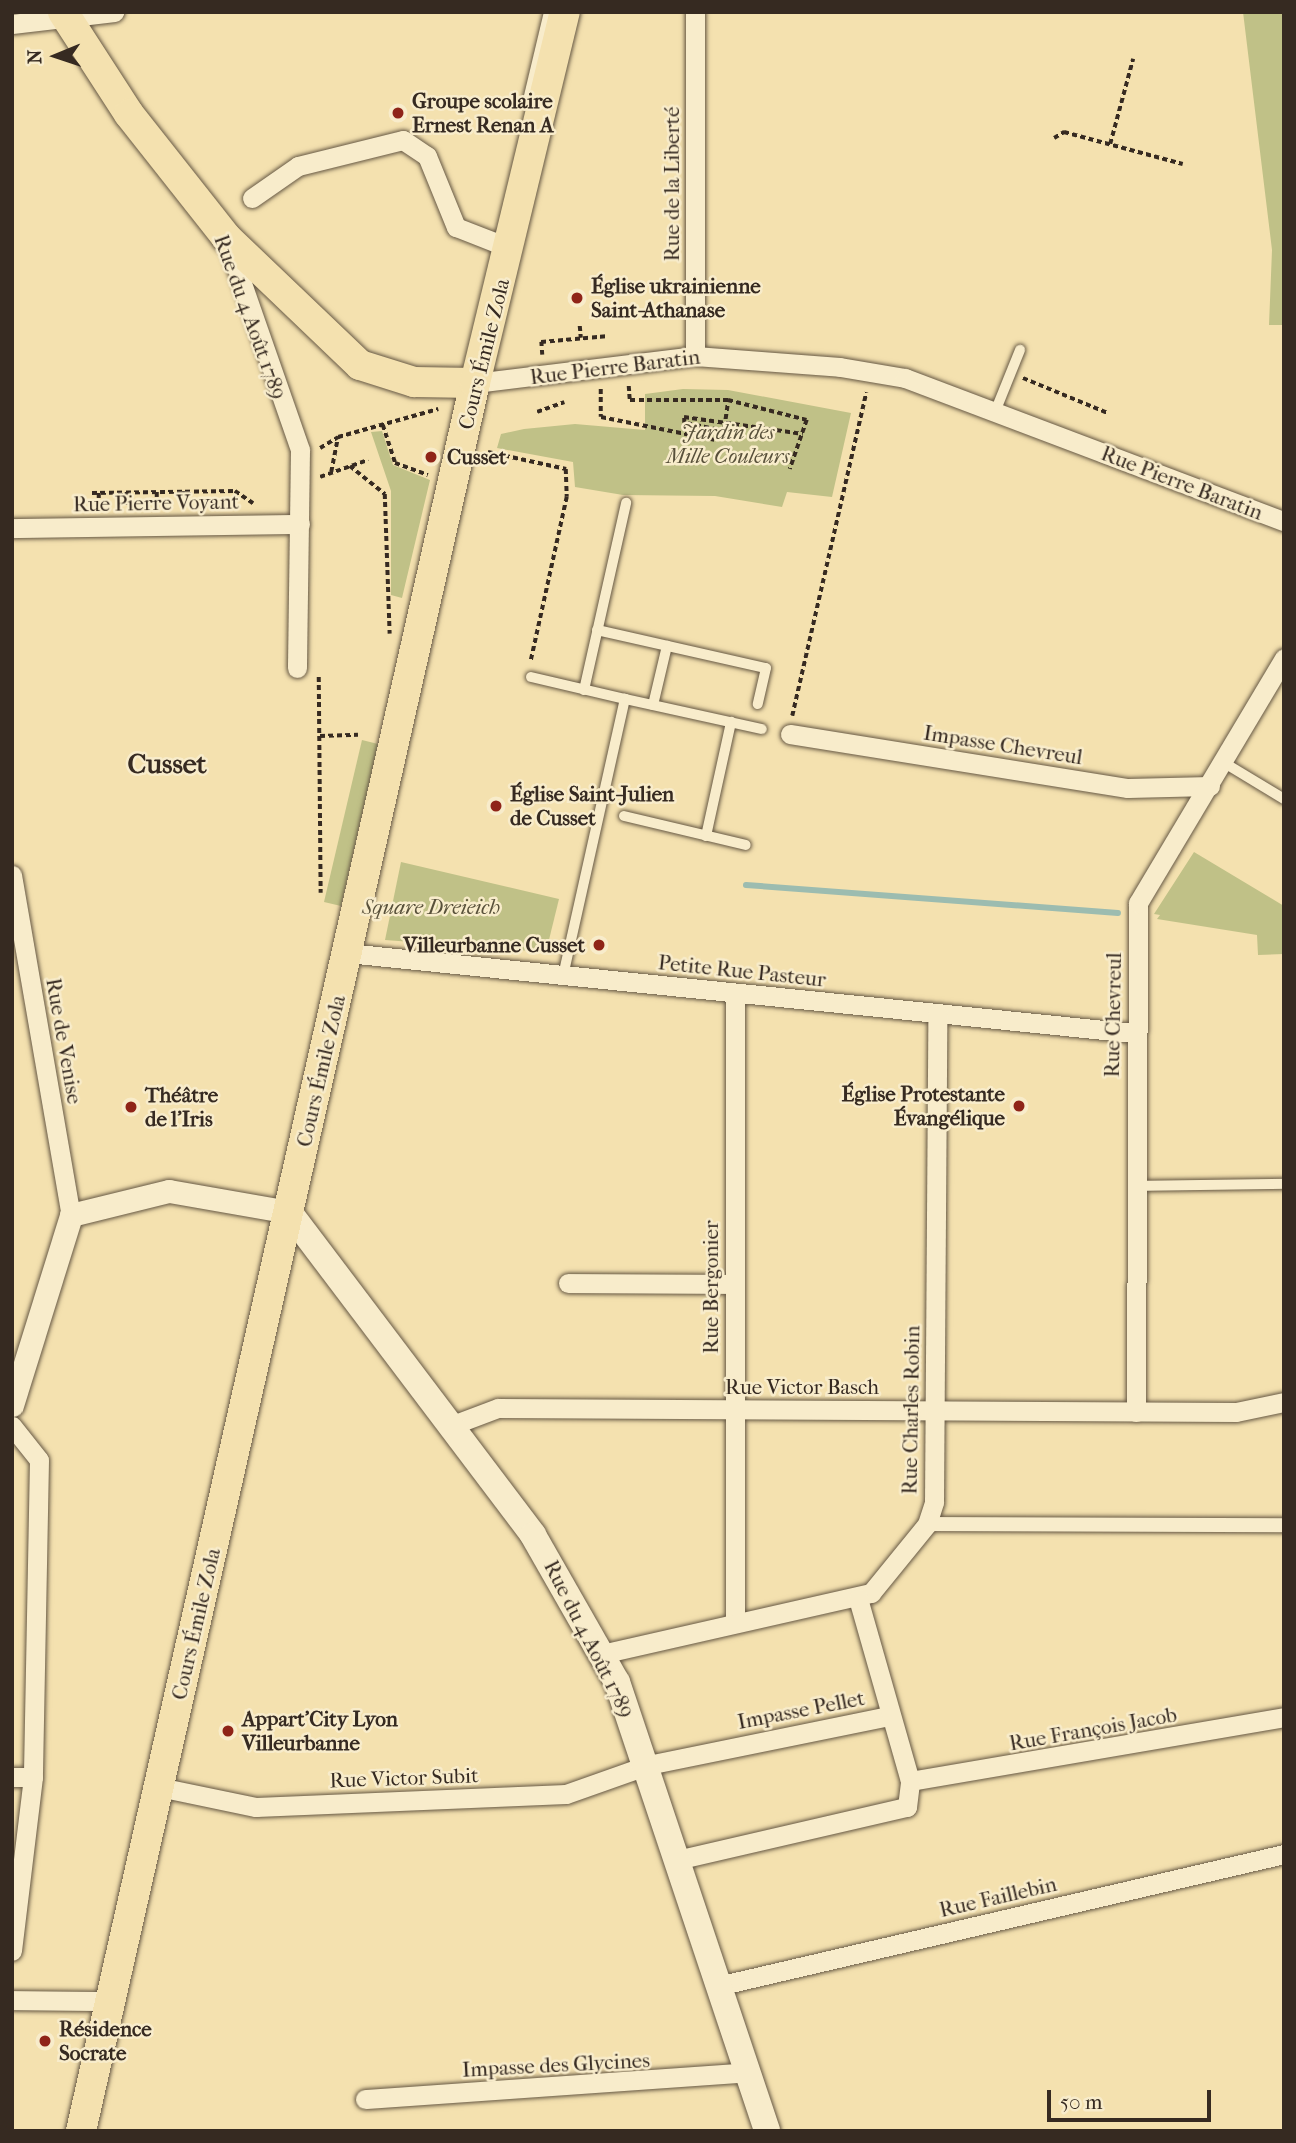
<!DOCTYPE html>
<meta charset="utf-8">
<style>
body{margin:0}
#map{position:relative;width:1296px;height:2143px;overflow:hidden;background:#f4e1af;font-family:"IM FELL French Canon",serif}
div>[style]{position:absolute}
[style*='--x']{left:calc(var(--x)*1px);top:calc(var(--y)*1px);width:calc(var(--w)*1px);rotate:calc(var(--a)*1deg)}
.green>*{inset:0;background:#c0c187}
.stream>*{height:6px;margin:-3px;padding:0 3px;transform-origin:3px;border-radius:3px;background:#9cbcb0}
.path>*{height:3.5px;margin-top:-1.75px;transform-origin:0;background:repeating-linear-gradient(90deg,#362a21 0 5px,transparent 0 8.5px)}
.roads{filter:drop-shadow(0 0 2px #665844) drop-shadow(0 0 2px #665844)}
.service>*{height:10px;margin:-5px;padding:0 5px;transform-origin:5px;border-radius:5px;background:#f8eccb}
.pedestrian>*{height:14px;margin:-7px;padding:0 7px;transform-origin:7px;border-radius:7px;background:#f8eccb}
.minor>*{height:19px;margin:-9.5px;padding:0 9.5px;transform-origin:9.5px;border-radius:9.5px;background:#f8eccb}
.tertiary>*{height:23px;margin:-11.5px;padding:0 11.5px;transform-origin:11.5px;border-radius:11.5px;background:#f8eccb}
.secondary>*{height:26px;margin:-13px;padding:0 13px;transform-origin:13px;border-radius:13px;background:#f8eccb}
.primary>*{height:30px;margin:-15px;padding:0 15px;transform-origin:15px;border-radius:15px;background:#f4e1af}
.dots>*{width:19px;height:19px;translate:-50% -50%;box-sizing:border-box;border:4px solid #f8eccb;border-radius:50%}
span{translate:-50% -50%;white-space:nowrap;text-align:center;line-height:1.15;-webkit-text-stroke:5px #f8eccb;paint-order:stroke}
.poi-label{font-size:21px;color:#362a21;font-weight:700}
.left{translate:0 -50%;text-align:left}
.right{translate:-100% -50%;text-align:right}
.street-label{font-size:21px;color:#362a21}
.park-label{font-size:21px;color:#58503a;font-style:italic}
.district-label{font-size:28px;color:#362a21;font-weight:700}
.frame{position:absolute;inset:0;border:14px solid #362a21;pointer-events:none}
.north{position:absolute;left:21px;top:21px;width:70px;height:70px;-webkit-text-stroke:5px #f8eccb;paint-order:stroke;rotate:268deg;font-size:19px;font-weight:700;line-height:28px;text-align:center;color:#362a21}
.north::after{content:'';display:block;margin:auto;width:24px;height:32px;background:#362a21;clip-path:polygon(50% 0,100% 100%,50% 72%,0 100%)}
.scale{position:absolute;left:1047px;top:2090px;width:164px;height:32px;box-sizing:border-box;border:4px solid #362a21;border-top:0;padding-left:9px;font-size:21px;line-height:24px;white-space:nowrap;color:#362a21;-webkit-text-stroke:5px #f8eccb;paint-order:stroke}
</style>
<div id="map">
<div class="green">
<div style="clip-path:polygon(1243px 12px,1284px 12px,1284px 325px,1269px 325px,1272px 250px)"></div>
<div style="clip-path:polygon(683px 389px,728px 390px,851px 413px,832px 497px,787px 492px,782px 507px,715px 496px,623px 495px,575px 487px,573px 462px,497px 448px,501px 434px,524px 429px,575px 424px,645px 430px,645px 394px)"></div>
<div style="clip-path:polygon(382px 431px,393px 465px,430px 480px,402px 598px,391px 595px,391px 491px,371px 432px)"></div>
<div style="clip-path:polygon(362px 740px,378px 744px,341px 906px,324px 902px)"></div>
<div style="clip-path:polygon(1194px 852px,1284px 906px,1284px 954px,1258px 955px,1257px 935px,1157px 919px,1160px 915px,1154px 914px)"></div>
<div style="clip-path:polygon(401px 862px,559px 899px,546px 952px,385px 940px)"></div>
</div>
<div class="stream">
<div style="--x:746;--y:885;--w:373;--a:4.3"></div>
</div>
<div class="path">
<div style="--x:1054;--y:138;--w:12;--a:-31"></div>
<div style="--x:1064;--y:132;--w:123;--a:15.1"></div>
<div style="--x:1110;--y:144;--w:88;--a:-74.9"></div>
<div style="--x:580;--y:326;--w:12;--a:85"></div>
<div style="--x:542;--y:355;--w:13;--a:-94"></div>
<div style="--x:541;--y:342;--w:68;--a:-5"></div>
<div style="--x:1023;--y:378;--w:92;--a:22.4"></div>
<div style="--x:629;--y:386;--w:14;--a:86"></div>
<div style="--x:630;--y:400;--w:98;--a:0"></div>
<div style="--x:728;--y:400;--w:81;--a:14.2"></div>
<div style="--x:807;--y:420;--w:52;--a:109.1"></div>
<div style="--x:601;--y:389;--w:28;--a:90"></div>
<div style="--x:601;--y:417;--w:117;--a:11.3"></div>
<div style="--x:716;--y:440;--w:10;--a:-84"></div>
<div style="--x:717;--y:430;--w:34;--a:-168"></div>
<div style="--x:684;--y:423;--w:6;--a:-90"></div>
<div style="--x:684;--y:417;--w:120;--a:8.1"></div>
<div style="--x:537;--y:412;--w:29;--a:-20"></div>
<div style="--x:383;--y:425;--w:40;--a:72"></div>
<div style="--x:395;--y:463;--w:35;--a:20"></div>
<div style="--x:723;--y:436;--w:36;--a:-82"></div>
<div style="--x:320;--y:448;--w:21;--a:-31"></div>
<div style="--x:338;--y:437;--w:104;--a:-15.6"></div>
<div style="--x:488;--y:452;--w:80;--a:12.3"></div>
<div style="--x:566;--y:469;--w:28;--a:88"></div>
<div style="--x:567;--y:497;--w:168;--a:102.4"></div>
<div style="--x:350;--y:466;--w:45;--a:38.7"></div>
<div style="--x:385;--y:494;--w:140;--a:88"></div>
<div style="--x:331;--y:472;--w:36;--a:-79"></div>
<div style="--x:320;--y:477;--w:51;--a:-19.5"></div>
<div style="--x:184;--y:491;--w:13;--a:90"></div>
<div style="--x:127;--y:492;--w:14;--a:90"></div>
<div style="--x:157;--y:492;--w:13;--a:90"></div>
<div style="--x:92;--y:493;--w:143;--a:-0.8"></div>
<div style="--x:235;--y:491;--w:22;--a:34"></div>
<div style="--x:99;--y:493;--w:14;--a:90"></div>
<div style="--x:319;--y:677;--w:216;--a:89.5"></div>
<div style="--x:792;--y:716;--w:332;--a:-77.1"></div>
<div style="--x:320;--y:736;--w:38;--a:-2"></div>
</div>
<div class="roads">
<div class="service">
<div style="--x:528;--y:100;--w:90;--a:-76.6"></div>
<div style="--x:995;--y:412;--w:67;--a:-68"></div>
<div style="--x:597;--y:630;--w:173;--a:12.7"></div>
<div style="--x:766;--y:668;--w:37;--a:103"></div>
<div style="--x:531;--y:677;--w:97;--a:13.2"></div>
<div style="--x:584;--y:690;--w:192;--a:-77.3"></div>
<div style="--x:653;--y:705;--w:61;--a:-76.7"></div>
<div style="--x:1223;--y:762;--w:71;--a:31.2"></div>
<div style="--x:624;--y:816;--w:125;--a:13.4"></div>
<div style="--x:706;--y:836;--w:117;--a:-77.6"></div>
<div style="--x:563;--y:976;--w:284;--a:-77.4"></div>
<div style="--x:625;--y:699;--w:140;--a:12.4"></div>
<div style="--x:1135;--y:1186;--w:149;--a:-0.8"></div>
</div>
<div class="pedestrian">
<div style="--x:927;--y:1524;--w:357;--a:0.2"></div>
</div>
<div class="minor">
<div style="--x:12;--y:24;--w:103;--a:-6.7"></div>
<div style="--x:252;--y:198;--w:56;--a:-34.8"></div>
<div style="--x:298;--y:166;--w:108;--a:-13.9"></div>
<div style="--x:403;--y:140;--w:29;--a:34"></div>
<div style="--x:427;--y:156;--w:77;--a:67.8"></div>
<div style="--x:456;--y:227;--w:58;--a:21.3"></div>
<div style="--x:227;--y:240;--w:222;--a:70.8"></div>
<div style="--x:300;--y:450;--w:218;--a:90.8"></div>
<div style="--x:695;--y:356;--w:344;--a:-90"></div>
<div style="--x:475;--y:383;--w:222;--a:-7"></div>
<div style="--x:695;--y:356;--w:145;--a:4.3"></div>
<div style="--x:840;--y:367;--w:66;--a:9.6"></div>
<div style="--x:905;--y:378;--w:405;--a:20.7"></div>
<div style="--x:12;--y:528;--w:288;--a:-0.8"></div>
<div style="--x:790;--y:734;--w:342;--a:9.1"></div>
<div style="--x:1128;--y:788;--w:82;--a:-1.4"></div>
<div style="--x:12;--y:875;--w:345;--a:80.2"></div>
<div style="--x:347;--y:953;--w:790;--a:5.81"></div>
<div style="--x:568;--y:1283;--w:166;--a:0.3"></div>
<div style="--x:1136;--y:1412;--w:509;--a:-89.77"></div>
<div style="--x:1138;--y:903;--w:285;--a:-59.2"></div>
<div style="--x:12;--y:1426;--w:43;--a:51.5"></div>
<div style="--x:39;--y:1460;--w:317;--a:91.1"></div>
<div style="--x:33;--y:1777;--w:175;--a:96.9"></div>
<div style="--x:450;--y:1426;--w:51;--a:-20.6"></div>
<div style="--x:498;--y:1408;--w:738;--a:0.31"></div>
<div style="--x:1236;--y:1412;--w:49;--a:-11.8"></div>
<div style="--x:735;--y:1622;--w:629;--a:-90"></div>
<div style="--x:602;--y:1654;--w:276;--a:-12.8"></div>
<div style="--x:871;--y:1593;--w:89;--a:-50.9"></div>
<div style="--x:927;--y:1524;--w:23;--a:-72"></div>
<div style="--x:934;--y:1502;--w:488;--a:-89.6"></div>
<div style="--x:12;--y:1777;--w:21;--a:0"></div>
<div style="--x:910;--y:1781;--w:379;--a:-9.7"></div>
<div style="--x:159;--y:1787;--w:99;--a:11.7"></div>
<div style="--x:256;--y:1807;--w:310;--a:-2.4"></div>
<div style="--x:566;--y:1794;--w:87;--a:-19.5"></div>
<div style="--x:648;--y:1765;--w:245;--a:-11.5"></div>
<div style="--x:681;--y:1859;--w:232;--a:-13"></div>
<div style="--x:907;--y:1807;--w:26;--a:-83"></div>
<div style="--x:910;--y:1781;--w:190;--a:-105.9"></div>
<div style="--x:722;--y:1985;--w:577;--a:-13.12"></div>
<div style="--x:12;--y:2000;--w:98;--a:0.6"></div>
<div style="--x:365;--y:2099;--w:385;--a:-4"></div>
</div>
<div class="tertiary">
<div style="--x:12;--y:1405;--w:199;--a:-72.7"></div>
<div style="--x:71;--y:1215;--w:101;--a:-13.8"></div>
<div style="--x:169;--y:1191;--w:122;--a:9.9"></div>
</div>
<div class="secondary">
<div style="--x:289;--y:1212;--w:405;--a:52.9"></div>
<div style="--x:533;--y:1535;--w:169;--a:60.3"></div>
<div style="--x:617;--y:1682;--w:473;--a:71.5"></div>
</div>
<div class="primary">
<div style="--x:63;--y:12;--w:121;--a:57.1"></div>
<div style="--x:129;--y:114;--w:157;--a:51.7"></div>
<div style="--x:226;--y:237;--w:185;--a:43.7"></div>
<div style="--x:360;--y:365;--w:57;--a:17.5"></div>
<div style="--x:414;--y:382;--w:61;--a:0.9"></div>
<div style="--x:81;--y:2131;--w:1792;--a:-77.3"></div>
<div style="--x:475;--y:383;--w:382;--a:-76.4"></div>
</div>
</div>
<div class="dots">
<div style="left:398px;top:113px;background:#8f2418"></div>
<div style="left:577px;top:298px;background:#8f2418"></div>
<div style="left:431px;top:457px;background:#8f2418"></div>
<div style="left:496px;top:806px;background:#8f2418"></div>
<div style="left:599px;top:945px;background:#8f2418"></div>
<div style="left:1019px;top:1106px;background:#8f2418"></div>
<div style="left:131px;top:1107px;background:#8f2418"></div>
<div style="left:228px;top:1731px;background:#8f2418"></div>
<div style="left:45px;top:2041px;background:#8f2418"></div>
</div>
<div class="poi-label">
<span class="left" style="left:412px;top:113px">Groupe scolaire<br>Ernest Renan A</span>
<span class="left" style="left:591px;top:298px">Église ukrainienne<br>Saint-Athanase</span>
<span class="left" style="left:447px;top:457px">Cusset</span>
<span class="left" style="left:510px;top:806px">Église Saint-Julien<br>de Cusset</span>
<span class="right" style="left:585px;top:945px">Villeurbanne Cusset</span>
<span class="right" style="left:1005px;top:1106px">Église Protestante<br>Évangélique</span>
<span class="left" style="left:145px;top:1107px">Théâtre<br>de l'Iris</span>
<span class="left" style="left:242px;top:1731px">Appart'City Lyon<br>Villeurbanne</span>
<span class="left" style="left:59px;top:2041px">Résidence<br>Socrate</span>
</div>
<div class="street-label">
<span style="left:672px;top:184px;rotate:-90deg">Rue de la Liberté</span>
<span style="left:250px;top:317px;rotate:70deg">Rue du 4 Août 1789</span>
<span style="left:484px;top:354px;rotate:-76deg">Cours Émile Zola</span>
<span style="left:615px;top:367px;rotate:-7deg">Rue Pierre Baratin</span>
<span style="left:1182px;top:483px;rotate:21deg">Rue Pierre Baratin</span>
<span style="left:156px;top:503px;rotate:-1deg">Rue Pierre Voyant</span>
<span style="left:1003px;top:745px;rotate:9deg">Impasse Chevreul</span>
<span style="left:742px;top:971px;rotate:6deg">Petite Rue Pasteur</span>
<span style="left:1113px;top:1015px;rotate:-89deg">Rue Chevreul</span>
<span style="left:64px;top:1041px;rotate:80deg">Rue de Venise</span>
<span style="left:321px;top:1071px;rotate:-77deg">Cours Émile Zola</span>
<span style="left:711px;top:1287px;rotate:-90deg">Rue Bergonier</span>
<span style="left:802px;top:1387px">Rue Victor Basch</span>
<span style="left:911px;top:1410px;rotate:-89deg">Rue Charles Robin</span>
<span style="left:196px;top:1624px;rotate:-77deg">Cours Émile Zola</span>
<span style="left:589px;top:1639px;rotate:63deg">Rue du 4 Août 1789</span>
<span style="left:801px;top:1710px;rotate:-11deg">Impasse Pellet</span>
<span style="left:1093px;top:1729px;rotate:-10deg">Rue François Jacob</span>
<span style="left:404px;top:1778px;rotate:-2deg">Rue Victor Subit</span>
<span style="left:998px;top:1897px;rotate:-13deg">Rue Faillebin</span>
<span style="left:556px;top:2065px;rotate:-3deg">Impasse des Glycines</span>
</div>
<div class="park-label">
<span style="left:728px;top:444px">Jardin des<br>Mille Couleurs</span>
<span style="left:431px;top:907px">Square Dreieich</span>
</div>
<div class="district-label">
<span style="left:167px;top:764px">Cusset</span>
</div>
<div class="frame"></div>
<div class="north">N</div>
<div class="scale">50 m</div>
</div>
